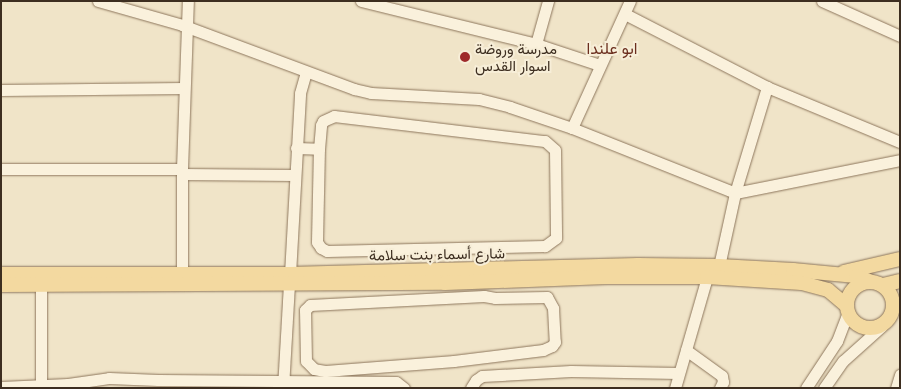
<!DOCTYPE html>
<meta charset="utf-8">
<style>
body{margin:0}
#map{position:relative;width:901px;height:389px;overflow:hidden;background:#f0e4c8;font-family:Lora,Vazirmatn,serif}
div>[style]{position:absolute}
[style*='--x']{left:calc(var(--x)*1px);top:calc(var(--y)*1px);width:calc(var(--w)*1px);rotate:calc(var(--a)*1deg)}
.roads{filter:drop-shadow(0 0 1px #8d765c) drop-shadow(0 0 1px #8d765c)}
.minor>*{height:11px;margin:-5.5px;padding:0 5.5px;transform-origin:5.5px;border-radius:5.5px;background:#faf1dc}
.major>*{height:14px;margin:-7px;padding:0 7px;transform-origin:7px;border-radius:7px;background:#f3d9a0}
.major>.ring{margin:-7px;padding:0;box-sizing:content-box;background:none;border:14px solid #f3d9a0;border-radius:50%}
.dots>*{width:14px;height:14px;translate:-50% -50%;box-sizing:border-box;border:2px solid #f7eed8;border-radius:50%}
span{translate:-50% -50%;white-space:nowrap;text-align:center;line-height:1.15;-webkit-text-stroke:4px #f7eed8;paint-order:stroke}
.poi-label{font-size:15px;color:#3d2e20}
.left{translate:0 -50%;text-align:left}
.street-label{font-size:15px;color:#3d2e20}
.neighbourhood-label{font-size:16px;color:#6b2e1e}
.frame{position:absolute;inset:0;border:2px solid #3d2e20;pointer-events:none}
</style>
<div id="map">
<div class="roads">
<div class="minor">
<div style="--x:98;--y:1;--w:87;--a:15.9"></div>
<div style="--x:182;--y:25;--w:184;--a:20.4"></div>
<div style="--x:354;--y:89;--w:17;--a:13"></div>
<div style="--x:371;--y:93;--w:108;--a:3.2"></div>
<div style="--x:479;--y:99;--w:32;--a:14"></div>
<div style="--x:510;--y:107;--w:65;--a:18.7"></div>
<div style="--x:572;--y:128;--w:175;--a:21.7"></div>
<div style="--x:735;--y:193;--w:168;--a:-11.3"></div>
<div style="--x:361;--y:1;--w:180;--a:13.8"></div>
<div style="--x:536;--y:44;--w:67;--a:18.2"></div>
<div style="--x:822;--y:1;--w:85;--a:24.2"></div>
<div style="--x:625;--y:14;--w:160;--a:27.2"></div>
<div style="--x:767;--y:87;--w:144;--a:22.5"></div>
<div style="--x:536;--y:44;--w:45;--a:-74.4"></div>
<div style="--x:1;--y:90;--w:183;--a:-0.6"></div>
<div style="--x:572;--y:128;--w:140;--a:-65.5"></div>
<div style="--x:296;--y:148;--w:23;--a:2"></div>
<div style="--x:319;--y:149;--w:24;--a:-85"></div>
<div style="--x:321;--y:125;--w:4;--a:-63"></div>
<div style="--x:323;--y:121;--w:12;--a:-24"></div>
<div style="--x:334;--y:116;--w:212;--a:6.8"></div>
<div style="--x:545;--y:141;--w:13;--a:42"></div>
<div style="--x:555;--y:150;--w:88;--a:89.3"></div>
<div style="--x:556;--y:238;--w:14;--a:144"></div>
<div style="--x:545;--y:246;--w:218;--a:178.7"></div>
<div style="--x:327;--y:251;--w:7;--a:-153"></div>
<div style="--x:321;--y:248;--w:7;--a:-124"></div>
<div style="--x:317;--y:242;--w:93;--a:-88.8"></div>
<div style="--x:1;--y:169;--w:181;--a:0"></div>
<div style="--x:182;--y:174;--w:113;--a:0.5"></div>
<div style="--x:719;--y:266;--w:75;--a:-77.6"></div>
<div style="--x:735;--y:193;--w:111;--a:-73.2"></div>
<div style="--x:182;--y:273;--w:104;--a:-90"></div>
<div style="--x:182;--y:169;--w:168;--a:-88"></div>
<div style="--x:290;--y:274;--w:181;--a:-86.8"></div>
<div style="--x:300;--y:93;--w:22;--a:-74"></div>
<div style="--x:484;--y:296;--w:11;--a:10"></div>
<div style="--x:495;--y:298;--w:52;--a:-1.1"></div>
<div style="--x:547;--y:297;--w:13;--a:61"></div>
<div style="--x:553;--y:308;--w:34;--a:87"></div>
<div style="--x:555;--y:342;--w:5;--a:127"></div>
<div style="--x:552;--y:346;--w:10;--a:156"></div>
<div style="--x:543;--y:350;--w:90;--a:173"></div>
<div style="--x:454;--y:361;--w:129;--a:175.6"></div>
<div style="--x:325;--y:371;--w:11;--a:-170"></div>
<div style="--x:314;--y:369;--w:11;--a:-135"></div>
<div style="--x:306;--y:361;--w:51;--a:-91.1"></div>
<div style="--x:305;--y:310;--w:7;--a:-45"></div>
<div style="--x:310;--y:305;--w:174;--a:-3"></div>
<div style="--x:686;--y:350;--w:44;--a:35.8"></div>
<div style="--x:722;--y:376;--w:6;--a:81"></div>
<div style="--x:723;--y:382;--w:7;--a:117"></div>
<div style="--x:1;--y:387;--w:67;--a:-2.6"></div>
<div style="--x:68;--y:384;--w:41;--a:-8.3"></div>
<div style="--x:109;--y:378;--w:49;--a:2.3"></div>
<div style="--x:158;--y:380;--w:238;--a:0.5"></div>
<div style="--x:396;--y:382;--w:10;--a:37"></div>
<div style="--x:41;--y:388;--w:103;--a:-90"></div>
<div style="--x:283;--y:388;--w:104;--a:-86.7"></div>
<div style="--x:471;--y:388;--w:9;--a:-58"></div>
<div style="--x:476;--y:380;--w:7;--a:-34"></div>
<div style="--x:482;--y:376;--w:89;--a:-3.2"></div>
<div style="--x:571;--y:371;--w:107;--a:1.1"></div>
<div style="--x:675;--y:388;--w:116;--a:-73.9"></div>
<div style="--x:806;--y:388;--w:56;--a:-56.6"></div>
<div style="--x:837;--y:341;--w:31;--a:-69"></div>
<div style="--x:824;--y:388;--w:33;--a:-55"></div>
<div style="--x:843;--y:361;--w:52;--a:-41.9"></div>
<div style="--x:896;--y:388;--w:14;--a:-73"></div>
</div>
<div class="major">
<div style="--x:844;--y:272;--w:57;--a:-13.1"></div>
<div style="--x:1;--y:274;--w:289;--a:0"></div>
<div style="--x:290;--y:274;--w:348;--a:-1.5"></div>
<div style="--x:638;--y:265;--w:81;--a:0.7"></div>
<div style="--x:719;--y:266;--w:74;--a:3.1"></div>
<div style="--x:793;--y:270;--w:63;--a:5.4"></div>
<div style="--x:856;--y:276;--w:17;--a:21"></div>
<div class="ring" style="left:847px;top:282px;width:32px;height:32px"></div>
<div style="--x:1;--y:285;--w:444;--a:-0.3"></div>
<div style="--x:445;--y:283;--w:161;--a:-2.1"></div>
<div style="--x:606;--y:277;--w:101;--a:0"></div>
<div style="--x:707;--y:277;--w:95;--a:3.6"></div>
<div style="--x:802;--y:283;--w:27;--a:15"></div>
<div style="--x:828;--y:290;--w:25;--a:40"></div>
<div style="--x:883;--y:285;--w:17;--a:-13"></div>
</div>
</div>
<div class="dots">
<div style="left:465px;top:57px;background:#9e2a2b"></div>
</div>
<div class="poi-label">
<span class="left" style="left:475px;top:57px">مدرسة وروضة<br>اسوار القدس</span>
</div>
<div class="street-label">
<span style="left:437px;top:254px;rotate:-1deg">شارع أسماء بنت سلامة</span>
</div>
<div class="neighbourhood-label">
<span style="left:612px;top:48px">ابو علندا</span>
</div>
<div class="frame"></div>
</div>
